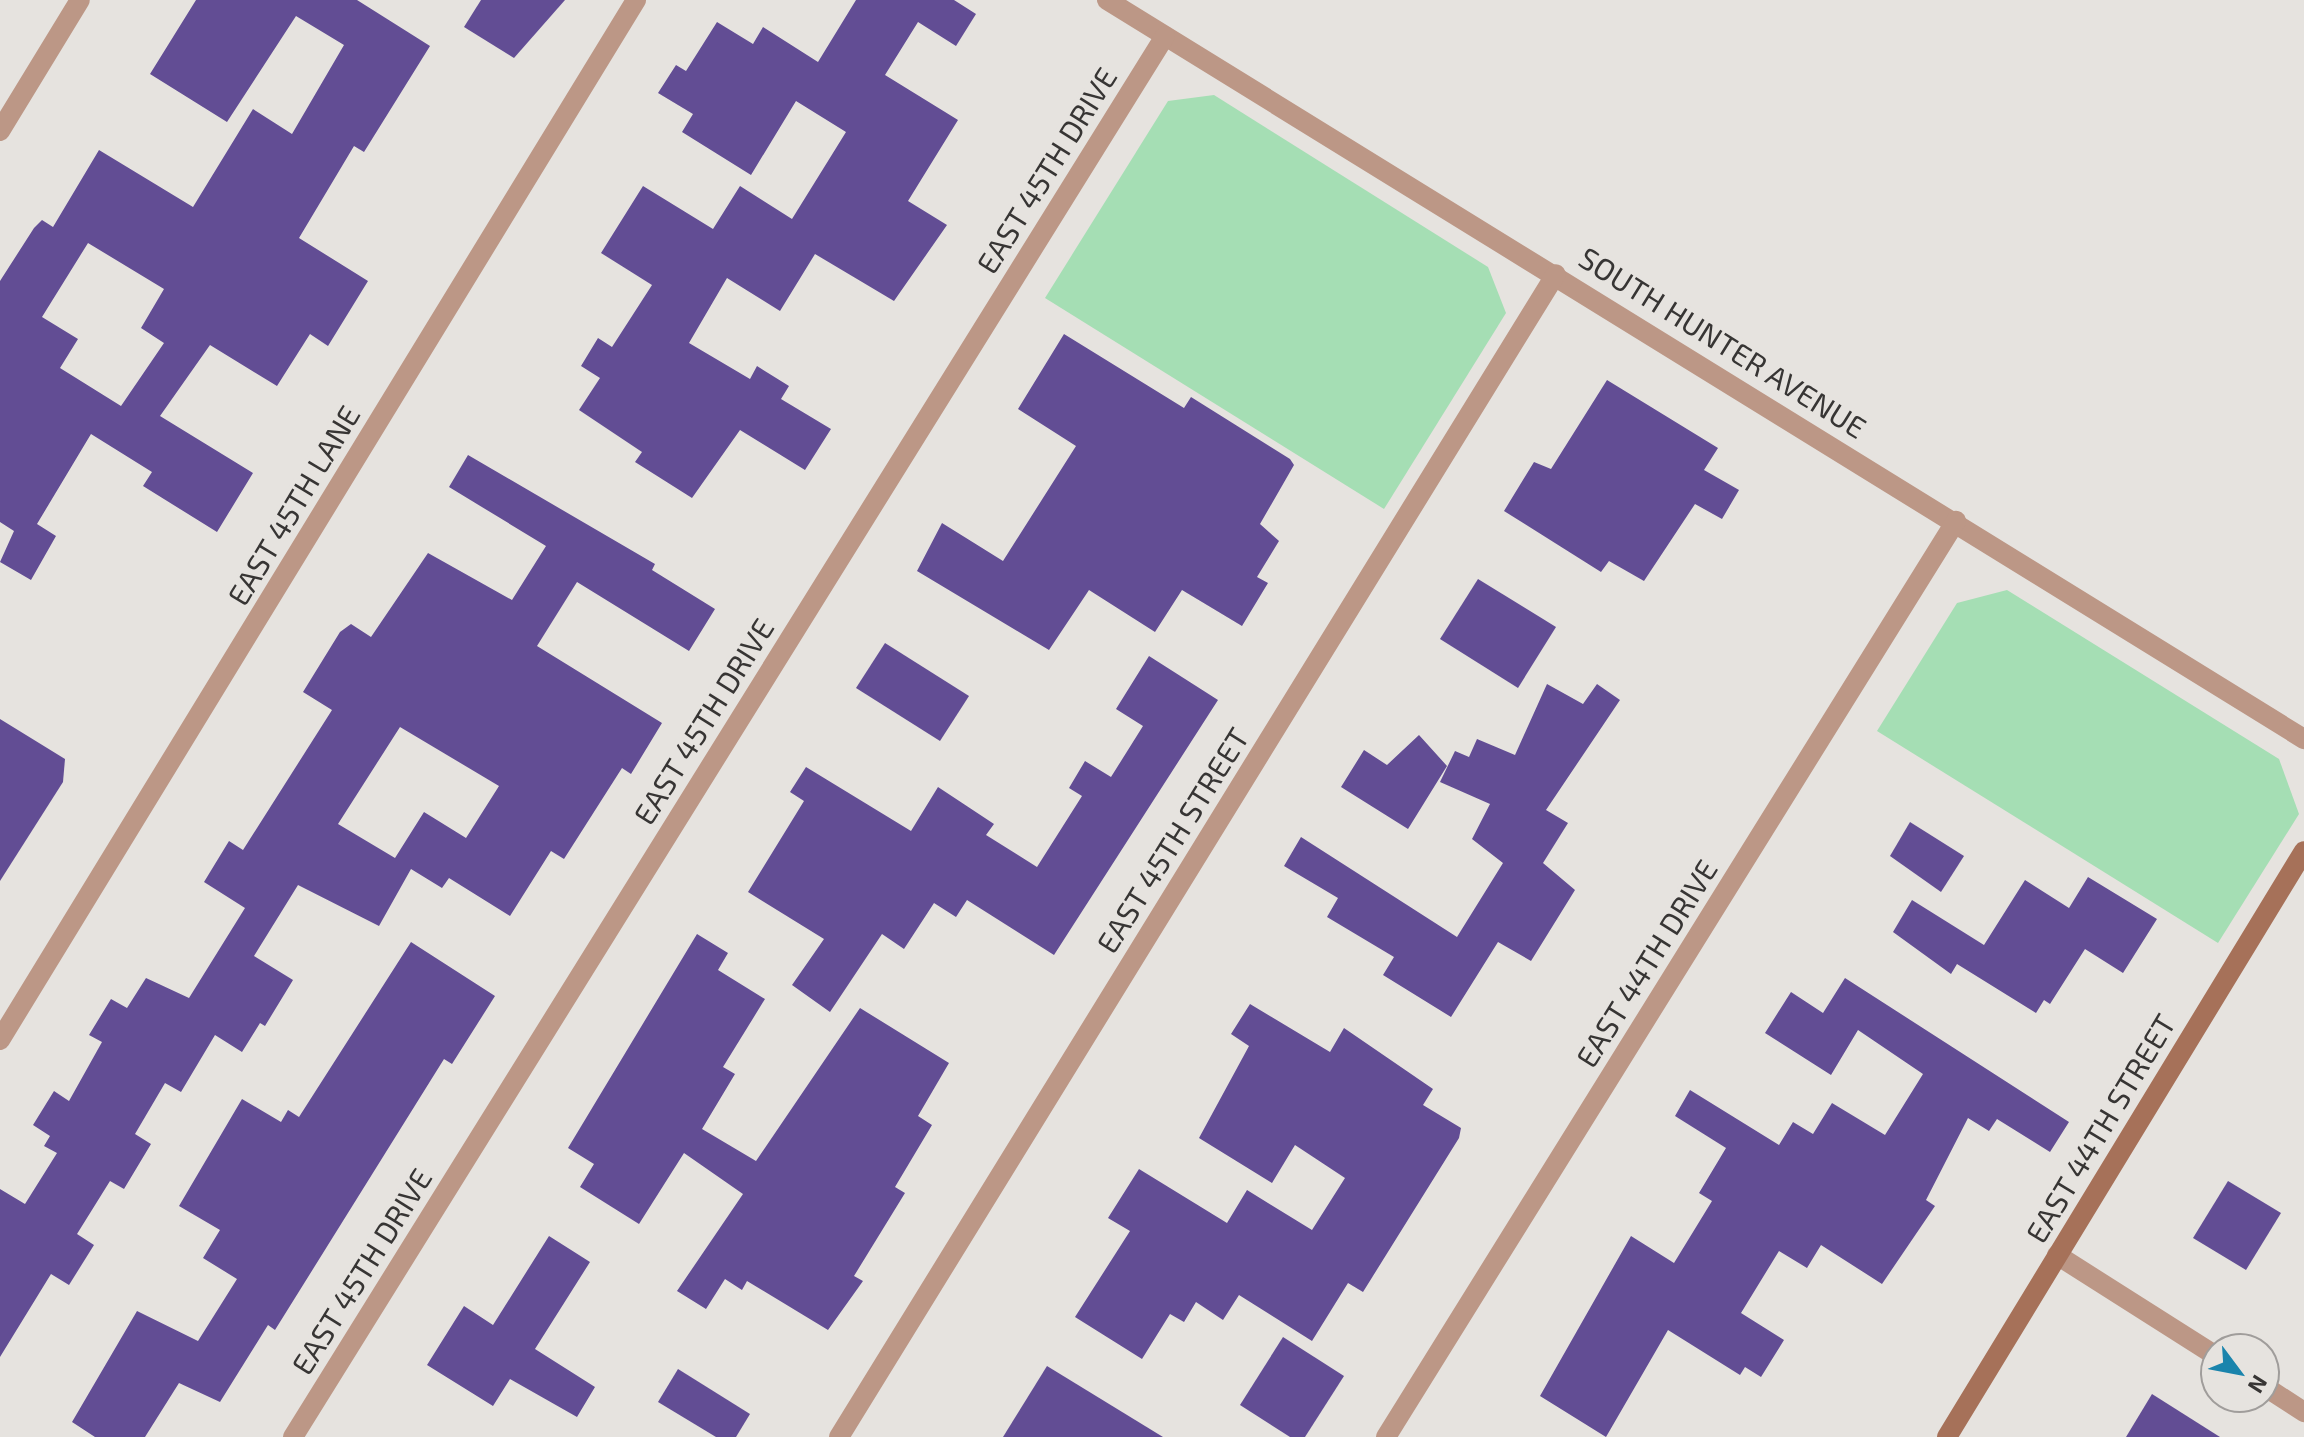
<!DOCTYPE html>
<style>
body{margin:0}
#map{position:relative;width:2304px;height:1437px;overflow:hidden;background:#e6e3df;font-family:"Exo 2",sans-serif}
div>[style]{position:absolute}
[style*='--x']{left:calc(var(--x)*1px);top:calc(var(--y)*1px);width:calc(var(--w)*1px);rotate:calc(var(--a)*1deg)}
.green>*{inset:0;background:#a5deb4}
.building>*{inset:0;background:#624d94}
.street>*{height:20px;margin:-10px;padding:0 10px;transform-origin:10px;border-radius:10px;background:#bc9786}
.secondary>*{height:20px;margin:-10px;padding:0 10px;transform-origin:10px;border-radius:10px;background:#a67159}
span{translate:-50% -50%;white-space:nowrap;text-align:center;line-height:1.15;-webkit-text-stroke:8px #e6e3df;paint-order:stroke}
.street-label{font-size:30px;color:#373534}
.north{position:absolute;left:2200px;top:1333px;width:80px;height:80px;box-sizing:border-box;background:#e6e3df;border:2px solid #a09d9b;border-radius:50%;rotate:122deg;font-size:22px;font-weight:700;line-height:32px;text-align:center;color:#373534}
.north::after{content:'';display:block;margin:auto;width:28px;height:36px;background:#1a84ac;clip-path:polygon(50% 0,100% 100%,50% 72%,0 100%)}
</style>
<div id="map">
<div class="green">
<div style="clip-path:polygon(1214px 95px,1488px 267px,1506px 313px,1384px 509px,1045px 298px,1168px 101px)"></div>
<div style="clip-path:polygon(2007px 590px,2279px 759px,2299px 814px,2218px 943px,1877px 731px,1957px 603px)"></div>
</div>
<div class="building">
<div style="clip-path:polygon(evenodd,196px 0,357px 0,430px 46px,364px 152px,354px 146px,299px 238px,368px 281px,328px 346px,310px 334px,277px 386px,210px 345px,160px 416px,253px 473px,217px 532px,143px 486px,152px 472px,91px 434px,37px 524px,56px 536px,31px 580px,0 562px,14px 531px,0 522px,0 281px,34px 228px,42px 220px,53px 227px,99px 150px,193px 207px,253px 109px,292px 134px,344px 45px,296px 16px,227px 122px,150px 74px,196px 0,88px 243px,164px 289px,141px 328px,164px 343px,121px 406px,60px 368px,78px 339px,42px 317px,88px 243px)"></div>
<div style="clip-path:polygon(481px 0,565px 0,514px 58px,464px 27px)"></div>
<div style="clip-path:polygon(856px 0,954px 0,976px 14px,956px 46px,918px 22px,885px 75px,958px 120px,908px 201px,947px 225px,894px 301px,815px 254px,780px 311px,727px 278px,689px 343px,750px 379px,757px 366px,789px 386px,781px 399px,831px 429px,805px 470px,740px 430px,692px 498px,635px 462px,642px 452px,579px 410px,600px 378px,581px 366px,598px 338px,612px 347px,652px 285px,601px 253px,643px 186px,713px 229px,740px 186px,792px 219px,846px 132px,796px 101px,751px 175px,682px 132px,693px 114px,658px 93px,676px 65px,686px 71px,717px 22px,753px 44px,763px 27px,818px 62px)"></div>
<div style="clip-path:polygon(1064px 334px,1184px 408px,1191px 397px,1290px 459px,1294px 465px,1260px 524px,1279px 541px,1257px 577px,1268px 583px,1242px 626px,1182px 590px,1155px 632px,1089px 590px,1049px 650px,917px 571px,942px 523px,1003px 561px,1076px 446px,1018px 409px)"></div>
<div style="clip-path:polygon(1607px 380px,1718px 448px,1704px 470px,1739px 490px,1722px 519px,1695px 504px,1644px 581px,1609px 561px,1601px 572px,1504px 511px,1534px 462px,1551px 469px)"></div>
<div style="clip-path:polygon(evenodd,468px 455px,655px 564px,652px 570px,715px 609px,689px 651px,577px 582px,537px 646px,662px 723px,631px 774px,622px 768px,564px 859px,551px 851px,510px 916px,449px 878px,442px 888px,411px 869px,379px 926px,298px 885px,254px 956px,293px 980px,265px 1026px,260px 1023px,242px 1052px,215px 1035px,181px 1092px,165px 1083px,135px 1134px,151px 1144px,124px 1189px,110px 1181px,77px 1234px,94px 1245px,69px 1285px,51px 1274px,0 1357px,0 1189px,25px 1204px,57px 1153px,44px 1146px,50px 1136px,33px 1125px,54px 1091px,69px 1101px,102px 1042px,89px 1035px,111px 999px,127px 1008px,146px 978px,189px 998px,245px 908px,204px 882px,229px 841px,243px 850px,332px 710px,303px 692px,340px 632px,351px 624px,371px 637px,428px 553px,512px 600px,546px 546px,449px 487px,468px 455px,400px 727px,499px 786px,466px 838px,424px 812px,395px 858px,338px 824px,400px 727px)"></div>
<div style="clip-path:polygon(1478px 579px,1556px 627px,1518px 688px,1440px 639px)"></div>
<div style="clip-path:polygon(885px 643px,969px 696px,940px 741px,856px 688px)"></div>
<div style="clip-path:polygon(1149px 656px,1218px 700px,1054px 955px,967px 900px,956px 917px,934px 903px,904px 949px,882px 934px,830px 1012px,792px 985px,824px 939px,748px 892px,804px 801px,790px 792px,806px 767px,911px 831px,938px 787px,994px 824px,986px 835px,1037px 867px,1082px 796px,1069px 788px,1085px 761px,1111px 777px,1143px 726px,1116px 709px)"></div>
<div style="clip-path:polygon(1547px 684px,1583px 704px,1597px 684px,1620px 700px,1546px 810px,1568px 823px,1543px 863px,1575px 890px,1531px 961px,1498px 942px,1451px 1017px,1383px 975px,1394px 957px,1327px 917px,1338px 898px,1284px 866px,1301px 837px,1457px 937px,1503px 863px,1472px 839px,1490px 804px,1440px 782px,1455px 751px,1469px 757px,1477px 739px,1515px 755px)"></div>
<div style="clip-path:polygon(0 719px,65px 759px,63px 782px,0 881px)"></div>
<div style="clip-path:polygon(1419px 735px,1447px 766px,1408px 829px,1341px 787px,1364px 750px,1387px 765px)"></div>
<div style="clip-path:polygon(1910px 822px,1964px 856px,1941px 892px,1890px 856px)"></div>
<div style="clip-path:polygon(2088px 877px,2157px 919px,2123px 973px,2085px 949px,2050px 1004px,2044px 1000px,2036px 1013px,1957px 964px,1951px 974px,1893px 932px,1912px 900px,1984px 945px,2025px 880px,2069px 908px)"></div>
<div style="clip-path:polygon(697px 934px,728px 953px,718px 970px,765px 999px,723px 1067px,735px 1074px,702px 1129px,756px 1161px,860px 1008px,949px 1063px,918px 1116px,932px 1125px,895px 1187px,905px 1193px,854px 1276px,863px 1281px,828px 1330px,747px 1281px,742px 1290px,725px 1279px,706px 1309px,677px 1291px,743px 1194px,684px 1153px,639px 1224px,580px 1187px,594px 1164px,568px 1148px)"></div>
<div style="clip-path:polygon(411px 942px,495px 996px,452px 1064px,444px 1059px,275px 1330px,268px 1325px,220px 1402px,179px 1383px,145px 1437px,95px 1437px,72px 1422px,137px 1311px,198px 1341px,237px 1279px,203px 1258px,220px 1230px,179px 1206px,242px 1099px,281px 1122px,288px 1110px,299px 1117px)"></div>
<div style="clip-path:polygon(1845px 978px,2069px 1122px,2050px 1152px,1997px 1119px,1989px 1131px,1968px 1118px,1926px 1200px,1935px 1206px,1882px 1284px,1821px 1245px,1807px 1268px,1779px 1251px,1741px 1313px,1784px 1340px,1761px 1377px,1745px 1367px,1740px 1375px,1668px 1330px,1606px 1437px,1540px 1396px,1631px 1236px,1674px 1263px,1712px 1201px,1699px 1193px,1726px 1148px,1675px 1116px,1690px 1090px,1779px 1145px,1793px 1122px,1813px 1134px,1832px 1103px,1885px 1135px,1923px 1074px,1858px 1030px,1831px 1075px,1765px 1033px,1791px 992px,1823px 1013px)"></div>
<div style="clip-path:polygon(1250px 1004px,1330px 1052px,1344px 1028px,1433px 1089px,1423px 1105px,1461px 1128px,1459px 1138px,1363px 1292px,1348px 1283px,1312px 1341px,1239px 1295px,1223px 1320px,1196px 1302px,1184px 1322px,1170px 1314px,1142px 1359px,1075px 1317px,1130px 1231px,1108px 1218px,1139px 1169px,1227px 1223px,1247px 1190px,1312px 1230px,1345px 1178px,1295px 1145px,1272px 1183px,1199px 1138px,1249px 1046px,1231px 1034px)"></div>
<div style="clip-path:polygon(2228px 1181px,2281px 1213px,2246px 1270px,2193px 1238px)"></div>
<div style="clip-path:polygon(549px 1236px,590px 1262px,535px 1349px,595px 1387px,577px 1417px,510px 1379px,493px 1406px,427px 1365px,464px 1306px,493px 1325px)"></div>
<div style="clip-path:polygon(1283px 1337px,1344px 1376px,1305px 1437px,1290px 1437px,1240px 1405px)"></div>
<div style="clip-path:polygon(1047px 1366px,1163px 1437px,1003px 1437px)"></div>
<div style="clip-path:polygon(678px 1369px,750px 1414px,736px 1437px,716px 1437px,658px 1402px)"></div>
<div style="clip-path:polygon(2152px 1394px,2220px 1437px,2126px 1437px)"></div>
</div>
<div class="street">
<div style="--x:1107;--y:0;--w:1407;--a:31.69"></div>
<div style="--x:0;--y:131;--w:153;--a:-58.6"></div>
<div style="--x:0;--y:1040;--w:1219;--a:-58.55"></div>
<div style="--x:2057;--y:1255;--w:188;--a:32.4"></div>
<div style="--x:2264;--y:1386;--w:48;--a:33"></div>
<div style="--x:293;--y:1437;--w:1650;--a:-58.1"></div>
<div style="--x:839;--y:1437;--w:1366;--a:-58.35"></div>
<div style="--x:1386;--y:1437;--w:1079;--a:-58.11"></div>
</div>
<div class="secondary">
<div style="--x:1947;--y:1437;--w:686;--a:-58.65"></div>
</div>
<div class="street-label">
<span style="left:1046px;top:170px;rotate:-58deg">EAST 45TH DRIVE</span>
<span style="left:1723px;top:342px;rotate:32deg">SOUTH HUNTER AVENUE</span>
<span style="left:293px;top:505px;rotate:-59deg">EAST 45TH LANE</span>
<span style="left:703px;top:721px;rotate:-58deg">EAST 45TH DRIVE</span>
<span style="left:1172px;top:840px;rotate:-58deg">EAST 45TH STREET</span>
<span style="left:1646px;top:963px;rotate:-58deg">EAST 44TH DRIVE</span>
<span style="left:2100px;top:1128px;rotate:-59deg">EAST 44TH STREET</span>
<span style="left:361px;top:1271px;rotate:-58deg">EAST 45TH DRIVE</span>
</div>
<div class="north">N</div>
</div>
